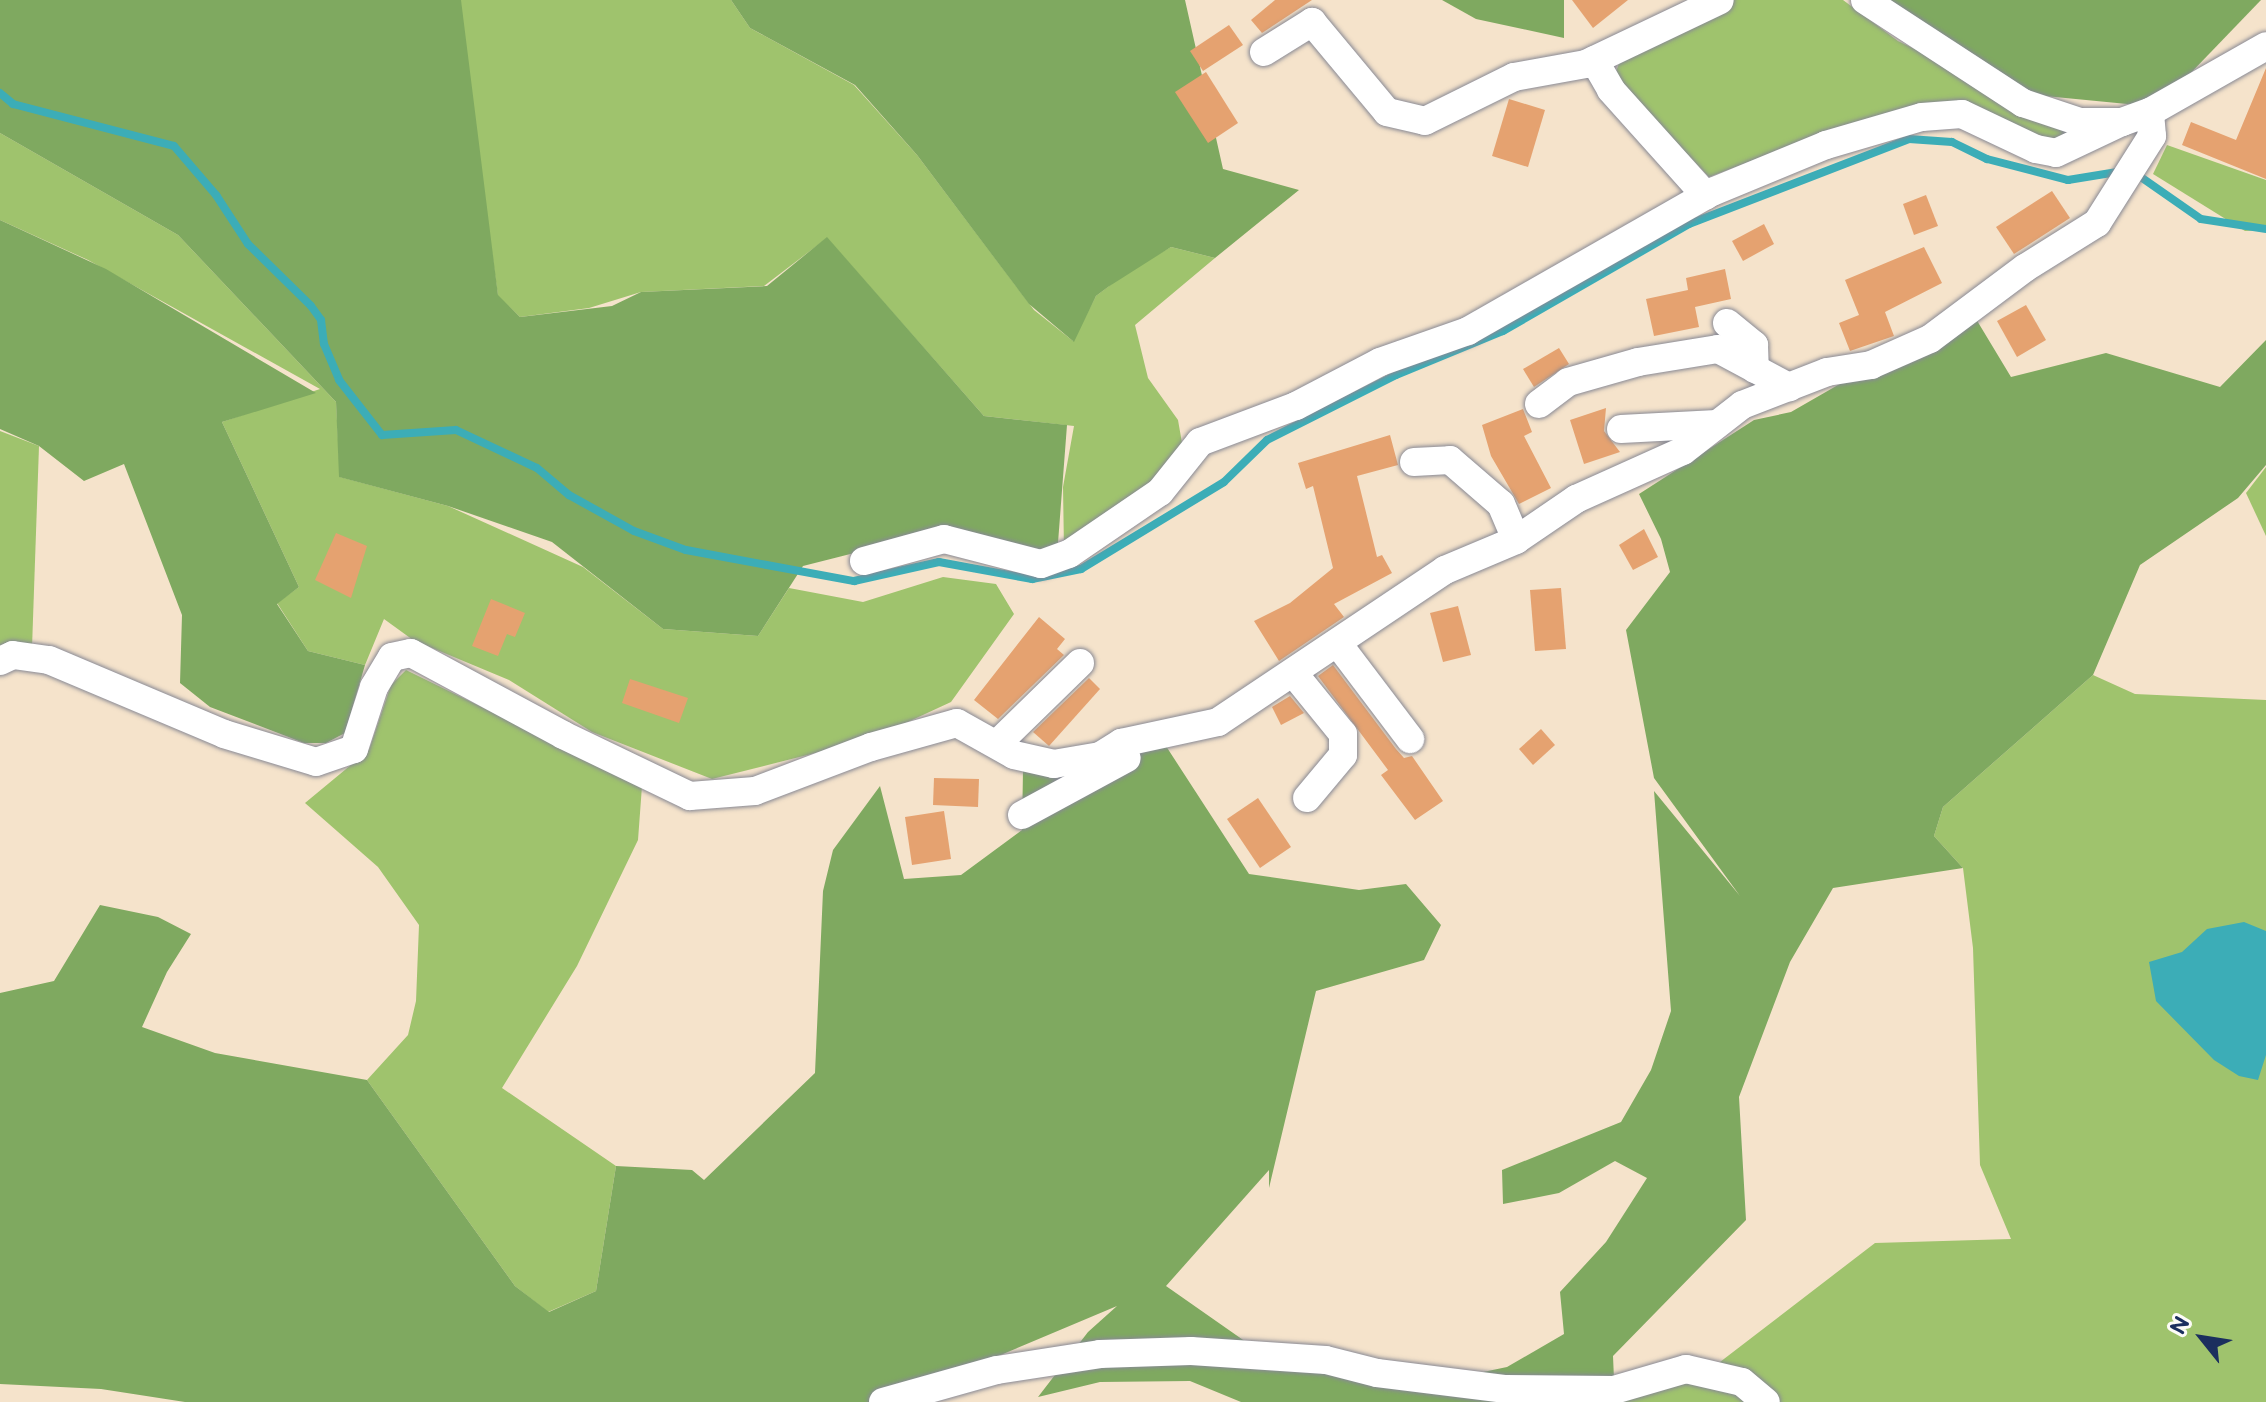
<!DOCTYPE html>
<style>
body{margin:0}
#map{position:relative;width:2266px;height:1402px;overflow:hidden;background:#f5e3cb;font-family:"Balsamiq Sans",sans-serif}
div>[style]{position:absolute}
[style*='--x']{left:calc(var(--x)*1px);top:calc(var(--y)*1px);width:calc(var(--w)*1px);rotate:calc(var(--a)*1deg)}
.green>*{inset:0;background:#9fc36d}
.forest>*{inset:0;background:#7fa960}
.water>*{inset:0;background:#3cadb7}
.stream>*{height:8px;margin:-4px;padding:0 4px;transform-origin:4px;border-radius:4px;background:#3cadb7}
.building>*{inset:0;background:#e5a270}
.roads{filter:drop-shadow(0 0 2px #888994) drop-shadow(0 0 2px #888994)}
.street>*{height:28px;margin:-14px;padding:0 14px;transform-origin:14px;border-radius:14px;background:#fff}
span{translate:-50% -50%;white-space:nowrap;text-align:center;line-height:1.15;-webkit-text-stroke:7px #fdfcf7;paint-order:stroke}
.north{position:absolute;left:2162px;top:1298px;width:80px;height:80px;-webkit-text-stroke:6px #fdfcf7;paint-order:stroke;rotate:300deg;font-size:22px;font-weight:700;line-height:32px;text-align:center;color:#1b2f5e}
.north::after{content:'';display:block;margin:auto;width:28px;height:36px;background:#1b2f5e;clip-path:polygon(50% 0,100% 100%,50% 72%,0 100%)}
</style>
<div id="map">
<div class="green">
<div style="clip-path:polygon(457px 0,731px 0,750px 28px,854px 85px,917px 155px,1034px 310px,1073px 341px,1096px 296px,1130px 270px,1171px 247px,1215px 258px,1135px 325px,1148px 378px,1178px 420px,1182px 443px,1161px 484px,1064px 549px,1063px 487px,1074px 426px,984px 416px,827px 238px,764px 286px,641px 292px,589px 308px,520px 317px,498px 296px)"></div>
<div style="clip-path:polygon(1734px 0,1843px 0,1898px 41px,2092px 134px,2036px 149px,1962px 106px,1810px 139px,1709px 177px,1614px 77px,1624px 50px)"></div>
<div style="clip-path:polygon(0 133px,178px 235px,336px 402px,340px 477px,448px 506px,583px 567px,663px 629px,758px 636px,789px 588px,863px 602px,943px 577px,996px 584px,1014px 614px,951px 702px,871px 739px,712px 779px,592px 732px,509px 680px,413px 640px,384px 619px,365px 665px,308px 651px,277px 603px,299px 587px,222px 422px,320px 389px,88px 260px,0 220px)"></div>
<div style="clip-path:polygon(2167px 145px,2266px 180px,2266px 230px,2245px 231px,2153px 174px)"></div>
<div style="clip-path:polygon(0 431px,39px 446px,32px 648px,0 663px)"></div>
<div style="clip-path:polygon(2266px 467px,2266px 536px,2246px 493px)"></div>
<div style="clip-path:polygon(406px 670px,642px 786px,638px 840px,577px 966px,502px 1088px,616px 1166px,596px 1291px,548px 1312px,515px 1286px,367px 1080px,408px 1035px,416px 1001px,419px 925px,378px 867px,305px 803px,369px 750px,391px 685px)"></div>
<div style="clip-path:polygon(2093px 675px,2135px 694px,2266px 700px,2266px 1402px,1622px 1402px,1720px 1362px,1875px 1243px,2011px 1239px,1980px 1165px,1973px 948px,1963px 868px,1934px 836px,1943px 807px)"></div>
</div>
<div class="forest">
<div style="clip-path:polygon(0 0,461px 0,498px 295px,520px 317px,612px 306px,641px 292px,767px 286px,827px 237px,984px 416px,1067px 425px,1057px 556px,945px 530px,803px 566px,758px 636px,663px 629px,552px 542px,448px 506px,339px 477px,336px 402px,178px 235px,0 133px)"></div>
<div style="clip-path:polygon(731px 0,1185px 0,1223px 169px,1299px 190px,1215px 258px,1171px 247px,1108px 287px,1096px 296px,1074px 342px,1029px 304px,917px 155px,855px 85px,750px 28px)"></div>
<div style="clip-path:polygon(1442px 0,1564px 0,1564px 38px,1476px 19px)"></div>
<div style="clip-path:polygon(1882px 0,2261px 0,2158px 107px,2024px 94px)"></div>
<div style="clip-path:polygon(0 220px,106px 269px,316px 393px,222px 422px,299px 587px,277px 604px,308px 651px,365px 665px,345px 733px,326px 743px,304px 743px,210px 707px,180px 683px,182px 615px,124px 464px,84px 481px,39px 446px,0 429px)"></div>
<div style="clip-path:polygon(1970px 309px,2011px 377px,2106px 353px,2220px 387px,2266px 340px,2266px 465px,2238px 498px,2140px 565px,2093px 675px,1943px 807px,1934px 836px,1963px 868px,1833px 888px,1790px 962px,1739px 1097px,1746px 1220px,1613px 1356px,1615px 1402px,1241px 1402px,1190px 1381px,1100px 1382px,1038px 1397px,1088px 1332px,1117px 1306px,889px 1402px,185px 1402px,101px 1389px,0 1384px,0 993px,54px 981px,100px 905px,158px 917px,191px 934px,167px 972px,142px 1027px,215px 1053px,367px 1080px,515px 1286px,549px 1312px,596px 1291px,616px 1166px,692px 1170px,704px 1180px,815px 1073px,823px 891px,833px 850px,880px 786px,904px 879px,961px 875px,1022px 830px,1023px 770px,1164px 743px,1249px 874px,1359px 890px,1406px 884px,1441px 925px,1424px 960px,1316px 991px,1269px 1188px,1269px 1170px,1166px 1286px,1266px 1356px,1440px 1381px,1507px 1367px,1564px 1334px,1560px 1292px,1606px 1242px,1647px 1178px,1615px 1161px,1559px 1193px,1503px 1204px,1502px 1170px,1621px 1122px,1651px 1070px,1671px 1011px,1654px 791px,1740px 896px,1654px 778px,1626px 630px,1670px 572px,1661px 539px,1639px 494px,1754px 420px,1791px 412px)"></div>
</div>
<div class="water">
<div style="clip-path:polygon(2244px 922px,2266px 931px,2266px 1055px,2258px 1080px,2239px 1076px,2214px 1060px,2156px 1001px,2149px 962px,2182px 952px,2207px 929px)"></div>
</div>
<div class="stream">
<div style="--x:0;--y:93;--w:17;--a:40"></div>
<div style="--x:13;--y:104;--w:166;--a:14.6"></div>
<div style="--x:174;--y:146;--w:65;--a:49.4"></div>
<div style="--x:216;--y:195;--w:59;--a:56.9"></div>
<div style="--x:248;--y:244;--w:88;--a:44.5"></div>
<div style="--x:311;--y:306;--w:17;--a:54"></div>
<div style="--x:321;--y:320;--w:24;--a:83"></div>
<div style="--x:324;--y:344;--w:39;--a:67"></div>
<div style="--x:339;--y:380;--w:70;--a:52"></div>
<div style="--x:382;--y:435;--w:74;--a:-3.9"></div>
<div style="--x:456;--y:430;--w:89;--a:25.1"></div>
<div style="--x:537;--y:468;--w:42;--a:40.2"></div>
<div style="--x:569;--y:495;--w:74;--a:29"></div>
<div style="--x:634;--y:531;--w:55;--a:20.1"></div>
<div style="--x:686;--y:550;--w:171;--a:10.5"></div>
<div style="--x:854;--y:581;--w:87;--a:-12.6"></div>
<div style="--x:939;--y:562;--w:95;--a:10.4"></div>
<div style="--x:1032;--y:579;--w:50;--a:-11.5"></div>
<div style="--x:1081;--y:569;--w:167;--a:-31.3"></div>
<div style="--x:1224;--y:482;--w:60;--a:-44.3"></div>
<div style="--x:1267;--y:440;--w:144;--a:-26.7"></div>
<div style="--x:1396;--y:375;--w:116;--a:-22.4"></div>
<div style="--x:1503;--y:331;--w:215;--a:-29.9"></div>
<div style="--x:1689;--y:224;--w:236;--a:-21.1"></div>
<div style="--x:1909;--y:139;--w:43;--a:4"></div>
<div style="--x:1952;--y:142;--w:39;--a:26"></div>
<div style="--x:1987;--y:159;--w:84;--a:14.5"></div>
<div style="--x:2068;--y:180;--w:56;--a:-9.3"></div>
<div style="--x:2135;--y:173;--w:80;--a:34.9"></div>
<div style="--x:2201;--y:219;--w:66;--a:8.7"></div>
</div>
<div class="building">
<div style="clip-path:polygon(1275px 0,1312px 0,1262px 33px,1251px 20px)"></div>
<div style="clip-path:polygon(1572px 0,1628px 0,1593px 28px)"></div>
<div style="clip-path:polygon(1229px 25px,1243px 45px,1203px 71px,1190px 51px)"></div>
<div style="clip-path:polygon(2266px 68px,2266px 179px,2182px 145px,2191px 122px,2236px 140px)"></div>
<div style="clip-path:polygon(1206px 72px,1238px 123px,1208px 143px,1175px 92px)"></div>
<div style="clip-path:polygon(1509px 99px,1545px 110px,1528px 167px,1492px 156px)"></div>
<div style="clip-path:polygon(2052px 191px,2070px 218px,2014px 254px,1996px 227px)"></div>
<div style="clip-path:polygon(1926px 195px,1938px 226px,1914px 235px,1903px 204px)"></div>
<div style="clip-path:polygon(1764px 224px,1774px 244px,1743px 261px,1732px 241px)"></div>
<div style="clip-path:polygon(1924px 247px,1942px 283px,1885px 312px,1894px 336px,1850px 351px,1839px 323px,1859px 315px,1845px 280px)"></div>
<div style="clip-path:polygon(1725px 269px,1731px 299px,1695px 307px,1699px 327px,1654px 336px,1646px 299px,1688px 290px,1686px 278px)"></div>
<div style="clip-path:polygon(2026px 305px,2046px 340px,2017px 357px,1997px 321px)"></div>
<div style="clip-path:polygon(1559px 348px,1569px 364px,1534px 387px,1523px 369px)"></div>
<div style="clip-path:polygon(1606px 408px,1604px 431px,1620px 452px,1584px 464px,1570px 420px)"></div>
<div style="clip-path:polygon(1523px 409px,1532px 432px,1524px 436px,1551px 488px,1519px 504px,1491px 456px,1482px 425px)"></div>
<div style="clip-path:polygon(1390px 435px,1398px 465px,1357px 476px,1377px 557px,1382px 555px,1392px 573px,1334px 604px,1344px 617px,1279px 661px,1254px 621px,1290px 603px,1333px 568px,1313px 486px,1306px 489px,1298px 463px)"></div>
<div style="clip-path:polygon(1644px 529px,1658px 557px,1633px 570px,1619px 545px)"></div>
<div style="clip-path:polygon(336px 533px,367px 546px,351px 598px,315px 580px)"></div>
<div style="clip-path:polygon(1561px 588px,1566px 649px,1535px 651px,1530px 590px)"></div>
<div style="clip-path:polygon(491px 599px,525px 613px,515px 637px,507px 634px,498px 656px,472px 646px)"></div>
<div style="clip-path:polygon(1458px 606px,1471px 655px,1443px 662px,1430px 613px)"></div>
<div style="clip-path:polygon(1039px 617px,1065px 639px,1057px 649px,1064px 655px,998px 719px,974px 700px)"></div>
<div style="clip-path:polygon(1333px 665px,1396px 749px,1404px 758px,1412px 756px,1443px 801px,1415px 820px,1381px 775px,1388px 770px,1318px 676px)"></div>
<div style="clip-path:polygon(1089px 678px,1100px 689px,1049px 746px,1033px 732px)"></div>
<div style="clip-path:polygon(630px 679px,688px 698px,679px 723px,622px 703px)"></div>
<div style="clip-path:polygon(1290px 696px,1304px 713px,1281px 725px,1272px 707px)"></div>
<div style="clip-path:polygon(1541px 729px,1555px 745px,1533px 765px,1519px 749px)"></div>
<div style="clip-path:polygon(934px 778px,979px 779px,978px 807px,933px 805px)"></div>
<div style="clip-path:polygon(1258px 798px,1291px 847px,1260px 868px,1227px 819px)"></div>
<div style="clip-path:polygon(944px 811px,951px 859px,912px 865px,905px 817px)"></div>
</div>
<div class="roads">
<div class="street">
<div style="--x:1865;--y:0;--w:189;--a:33.1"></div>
<div style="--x:2023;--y:103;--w:60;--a:18.4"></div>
<div style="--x:2080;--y:122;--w:42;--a:0"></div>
<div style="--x:2122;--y:122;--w:30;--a:-20"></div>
<div style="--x:2150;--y:112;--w:133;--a:-29.6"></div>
<div style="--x:1264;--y:52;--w:57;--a:-32"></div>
<div style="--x:1312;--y:22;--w:117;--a:50.2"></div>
<div style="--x:1387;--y:112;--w:39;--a:13"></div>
<div style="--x:1425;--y:121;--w:99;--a:-26.3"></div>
<div style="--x:1514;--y:77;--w:73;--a:-10.2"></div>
<div style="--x:1586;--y:64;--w:148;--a:-25.5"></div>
<div style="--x:1594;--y:60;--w:34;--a:60"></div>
<div style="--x:1611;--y:90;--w:142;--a:48.1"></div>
<div style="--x:1727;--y:323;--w:35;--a:39"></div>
<div style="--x:1754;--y:345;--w:24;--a:88"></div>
<div style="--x:1539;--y:404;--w:36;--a:-37"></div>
<div style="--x:1568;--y:382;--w:73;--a:-15.9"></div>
<div style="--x:1638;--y:362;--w:81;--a:-9.2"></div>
<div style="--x:1718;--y:349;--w:81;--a:28.2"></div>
<div style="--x:1621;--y:429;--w:96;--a:-3"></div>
<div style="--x:1414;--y:462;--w:36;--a:-3"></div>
<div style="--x:1450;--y:460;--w:67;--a:40.8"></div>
<div style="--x:1501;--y:504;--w:39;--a:67"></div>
<div style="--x:864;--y:561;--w:83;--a:-15.4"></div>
<div style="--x:944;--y:539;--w:100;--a:14.5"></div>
<div style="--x:1041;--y:564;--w:30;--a:-20"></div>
<div style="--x:1069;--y:554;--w:110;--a:-34.3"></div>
<div style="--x:1160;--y:492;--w:64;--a:-51.3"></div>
<div style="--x:1200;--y:442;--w:103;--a:-20.6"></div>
<div style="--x:1296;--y:406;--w:95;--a:-27.6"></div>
<div style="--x:1380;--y:362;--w:93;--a:-19.4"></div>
<div style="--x:1468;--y:331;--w:281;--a:-29.7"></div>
<div style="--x:1712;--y:192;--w:123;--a:-22.4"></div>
<div style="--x:1826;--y:145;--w:100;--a:-16.3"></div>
<div style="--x:1922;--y:117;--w:40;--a:-4.3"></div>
<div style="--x:1962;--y:114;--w:82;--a:25.3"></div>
<div style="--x:2036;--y:149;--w:20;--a:11"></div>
<div style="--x:2056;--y:153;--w:73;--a:-25.2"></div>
<div style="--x:1339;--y:645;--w:118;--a:52.9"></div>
<div style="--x:0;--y:661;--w:14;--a:-25"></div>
<div style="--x:13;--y:655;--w:36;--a:8"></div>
<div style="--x:49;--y:660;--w:190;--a:22.9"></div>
<div style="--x:224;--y:734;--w:96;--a:16.9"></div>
<div style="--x:316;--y:762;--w:40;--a:-18.9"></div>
<div style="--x:354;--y:749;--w:65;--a:-72.1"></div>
<div style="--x:374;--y:687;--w:35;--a:-59"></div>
<div style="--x:392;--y:657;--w:19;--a:-12"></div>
<div style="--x:411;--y:653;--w:173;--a:28.3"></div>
<div style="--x:563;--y:735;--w:141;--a:25.7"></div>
<div style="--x:690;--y:796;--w:65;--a:-4.4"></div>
<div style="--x:755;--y:791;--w:124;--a:-20.8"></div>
<div style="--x:871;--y:747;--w:89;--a:-15.6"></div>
<div style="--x:957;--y:723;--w:65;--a:29.3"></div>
<div style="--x:1014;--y:755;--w:41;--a:12.7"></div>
<div style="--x:1054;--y:764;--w:47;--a:-9.9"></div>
<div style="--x:1100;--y:756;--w:25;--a:-32"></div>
<div style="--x:1121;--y:743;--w:99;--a:-12.2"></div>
<div style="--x:1218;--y:722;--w:273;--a:-33.8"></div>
<div style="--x:1445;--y:570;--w:77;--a:-22.9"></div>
<div style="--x:1516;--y:540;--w:73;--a:-34.3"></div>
<div style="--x:1576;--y:499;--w:117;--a:-24.2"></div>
<div style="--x:1683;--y:451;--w:75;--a:-37.9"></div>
<div style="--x:1742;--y:405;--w:91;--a:-21.2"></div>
<div style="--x:1827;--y:372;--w:45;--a:-9"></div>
<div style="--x:1871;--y:365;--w:64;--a:-23.8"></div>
<div style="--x:1930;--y:339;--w:119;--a:-36.8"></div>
<div style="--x:2025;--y:268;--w:85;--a:-32"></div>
<div style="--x:2097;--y:223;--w:103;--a:-57.7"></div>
<div style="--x:2152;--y:136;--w:24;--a:-95"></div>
<div style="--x:1295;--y:675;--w:76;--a:50.9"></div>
<div style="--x:1343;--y:734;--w:21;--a:90"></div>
<div style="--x:1343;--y:755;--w:56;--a:129.9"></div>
<div style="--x:997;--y:744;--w:116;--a:-44.3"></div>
<div style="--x:1022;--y:815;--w:119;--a:-28.5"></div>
<div style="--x:883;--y:1402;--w:118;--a:-15.7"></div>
<div style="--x:997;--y:1370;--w:104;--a:-8.8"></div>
<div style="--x:1100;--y:1354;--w:91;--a:-1.9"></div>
<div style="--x:1191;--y:1351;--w:135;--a:3.8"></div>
<div style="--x:1326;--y:1360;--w:53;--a:14.3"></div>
<div style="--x:1377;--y:1373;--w:130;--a:7.1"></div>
<div style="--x:1506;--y:1389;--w:108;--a:0.5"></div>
<div style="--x:1614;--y:1390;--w:75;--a:-16.3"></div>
<div style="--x:1686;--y:1369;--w:57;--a:13.1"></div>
<div style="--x:1742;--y:1382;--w:31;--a:40"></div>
</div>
</div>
<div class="north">N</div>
</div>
